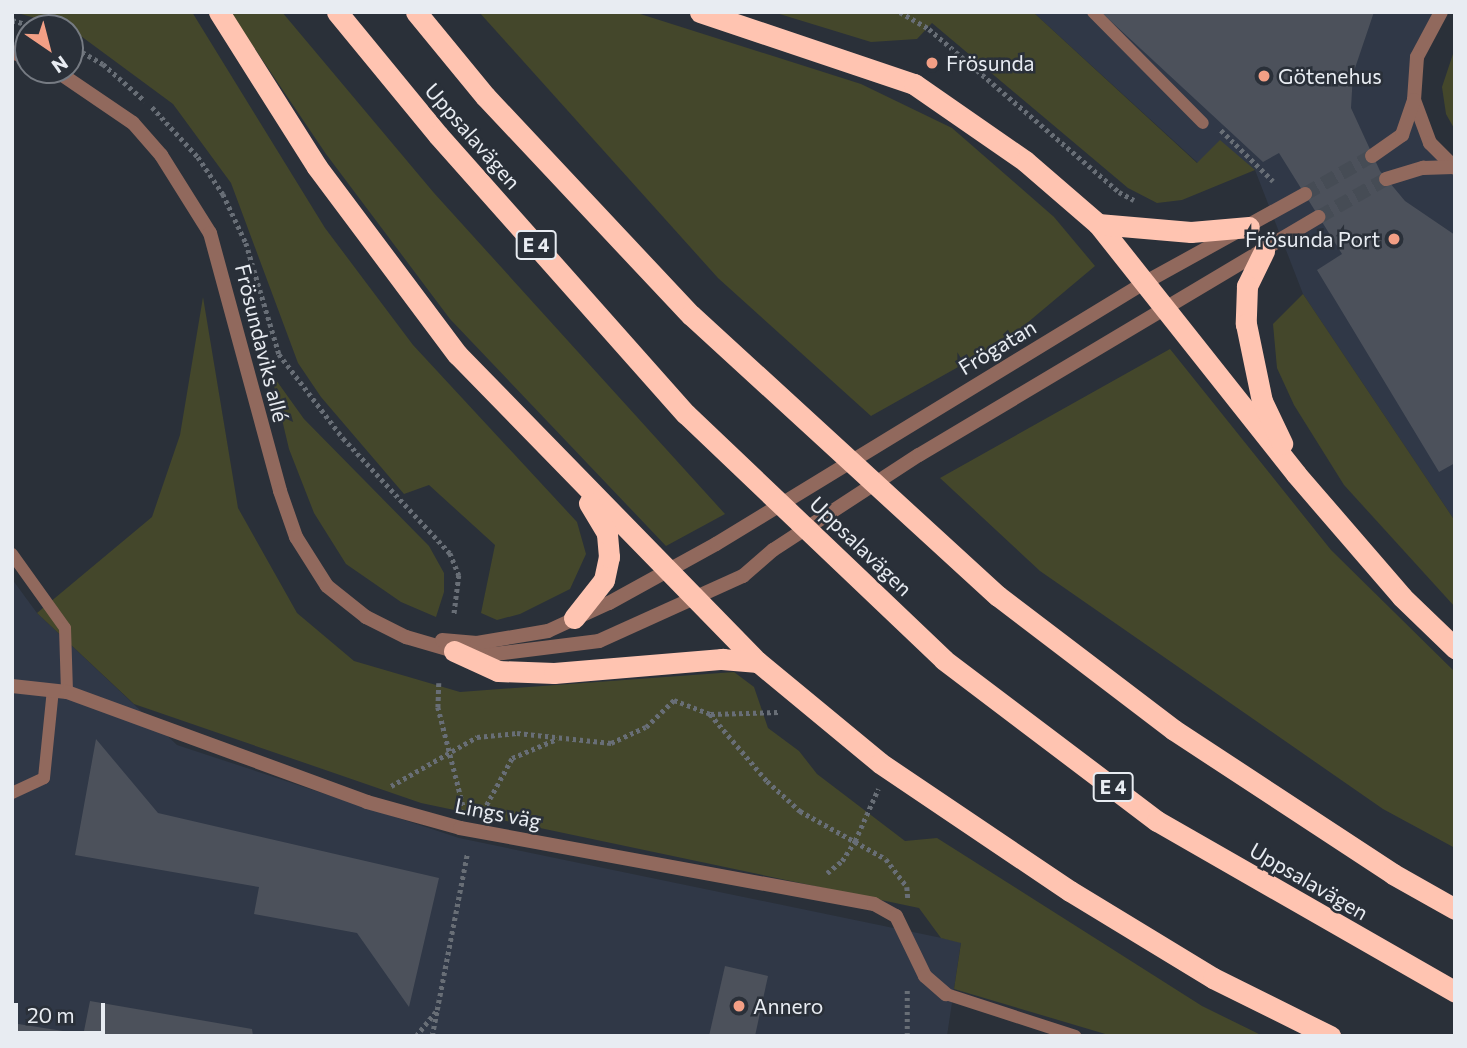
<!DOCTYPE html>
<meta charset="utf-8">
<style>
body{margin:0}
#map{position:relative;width:1467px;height:1048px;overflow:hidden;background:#2a3039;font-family:Commissioner,sans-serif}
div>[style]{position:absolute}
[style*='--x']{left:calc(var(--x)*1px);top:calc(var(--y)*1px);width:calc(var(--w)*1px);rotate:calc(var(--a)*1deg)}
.built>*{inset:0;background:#303847}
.green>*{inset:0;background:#44472b}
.building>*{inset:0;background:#4c515b}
.street-tunnel>*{height:14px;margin-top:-7px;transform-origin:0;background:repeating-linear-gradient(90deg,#464c55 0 14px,transparent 0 21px)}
.path>*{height:4.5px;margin-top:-2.25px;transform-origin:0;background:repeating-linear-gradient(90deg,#686e76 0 3.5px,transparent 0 7px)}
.lane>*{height:12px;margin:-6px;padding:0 6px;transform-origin:6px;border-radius:6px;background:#91695d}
.street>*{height:14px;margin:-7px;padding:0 7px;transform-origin:7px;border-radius:7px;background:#91695d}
.highway>*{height:21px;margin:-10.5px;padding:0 10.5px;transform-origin:10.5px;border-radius:10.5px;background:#ffc4b1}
.dots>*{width:19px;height:19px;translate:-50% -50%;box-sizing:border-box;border:4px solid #2a3039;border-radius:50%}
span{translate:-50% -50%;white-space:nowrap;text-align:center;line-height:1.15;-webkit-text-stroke:5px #2a3039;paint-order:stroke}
.shield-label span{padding:2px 5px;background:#2a3039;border:2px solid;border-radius:5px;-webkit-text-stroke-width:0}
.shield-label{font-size:19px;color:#e8ecf2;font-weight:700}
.poi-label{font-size:21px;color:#e8ecf2}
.left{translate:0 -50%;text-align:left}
.right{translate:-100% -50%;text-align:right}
.street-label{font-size:21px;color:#e8ecf2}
.frame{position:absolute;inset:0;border:14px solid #e8ecf2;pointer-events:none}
.north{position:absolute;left:14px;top:14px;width:70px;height:70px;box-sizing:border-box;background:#2a3039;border:2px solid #767b83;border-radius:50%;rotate:145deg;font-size:19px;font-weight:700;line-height:28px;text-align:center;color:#e8ecf2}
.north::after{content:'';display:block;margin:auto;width:24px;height:32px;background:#f39f85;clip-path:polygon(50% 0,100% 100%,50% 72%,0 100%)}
.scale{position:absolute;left:14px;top:1003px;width:91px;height:32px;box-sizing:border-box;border:4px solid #e8ecf2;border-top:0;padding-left:9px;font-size:21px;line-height:24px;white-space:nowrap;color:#e8ecf2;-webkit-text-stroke:5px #2a3039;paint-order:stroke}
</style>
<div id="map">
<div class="built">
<div style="clip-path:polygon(1033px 12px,1437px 12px,1422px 34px,1412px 102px,1455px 172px,1455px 521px,1303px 294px,1255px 170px,1198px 163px)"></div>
<div style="clip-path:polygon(12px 579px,37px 613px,177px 745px,459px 838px,961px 942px,947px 1036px,12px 1036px)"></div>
</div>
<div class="green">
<div style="clip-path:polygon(14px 12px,192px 12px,325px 228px,413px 345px,577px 522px,586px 554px,570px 589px,520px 614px,497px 620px,481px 613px,495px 545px,429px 485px,404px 494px,321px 397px,298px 363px,231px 183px,173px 104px,70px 28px)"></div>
<div style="clip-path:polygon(230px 12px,282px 12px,434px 193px,725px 514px,666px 546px,450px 319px,326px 154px)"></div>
<div style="clip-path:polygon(479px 12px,634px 12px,861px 84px,952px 128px,1054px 217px,1095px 266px,1008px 339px,871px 416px,718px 278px)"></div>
<div style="clip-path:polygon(773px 12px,1033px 12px,1197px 163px,1220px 140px,1255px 170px,1182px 200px,1157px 203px,1128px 188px,932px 23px,917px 39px,871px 42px)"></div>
<div style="clip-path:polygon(1455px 48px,1455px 130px,1446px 114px,1442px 87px)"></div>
<div style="clip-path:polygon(1303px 294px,1455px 521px,1455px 607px,1344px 485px,1294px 405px,1277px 368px,1273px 324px)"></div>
<div style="clip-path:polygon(203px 297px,238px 508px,297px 613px,354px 661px,460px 692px,734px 672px,754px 687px,768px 728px,799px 751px,817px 774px,905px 841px,937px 838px,1202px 1006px,1263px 1036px,1112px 1036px,954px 989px,961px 943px,941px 938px,919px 908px,421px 803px,134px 704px,37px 613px,152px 517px,180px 435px)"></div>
<div style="clip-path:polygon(1170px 349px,1331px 550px,1455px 672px,1455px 848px,1383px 809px,1040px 571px,940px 478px)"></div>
<div style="clip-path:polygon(271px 373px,304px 419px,429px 546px,444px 573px,444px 592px,436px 617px,401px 602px,346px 564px,314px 513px,289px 449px)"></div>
</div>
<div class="building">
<div style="clip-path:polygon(1101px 12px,1374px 12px,1353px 74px,1351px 108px,1380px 171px,1405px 201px,1455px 235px,1455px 463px,1439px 472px,1317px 270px,1342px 254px,1279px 153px,1263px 162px)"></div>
<div style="clip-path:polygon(96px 739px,158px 813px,439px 878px,409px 1007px,357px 933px,254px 914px,259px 887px,75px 855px)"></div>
<div style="clip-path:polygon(725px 966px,768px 976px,755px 1036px,709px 1036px)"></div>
<div style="clip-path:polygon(90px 1001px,252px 1029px,253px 1036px,83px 1036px)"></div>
<div style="clip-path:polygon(12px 1023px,82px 1034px,82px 1036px,12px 1036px)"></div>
</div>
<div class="street-tunnel">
<div style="--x:1305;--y:194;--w:77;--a:-29.6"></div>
<div style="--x:1319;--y:217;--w:77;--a:-29.6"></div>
</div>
<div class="path">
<div style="--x:900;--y:12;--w:34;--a:30"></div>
<div style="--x:929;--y:29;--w:250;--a:40.6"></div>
<div style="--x:1119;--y:192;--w:17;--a:28"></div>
<div style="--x:12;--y:20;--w:28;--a:17"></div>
<div style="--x:70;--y:45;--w:38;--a:30"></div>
<div style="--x:103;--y:64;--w:56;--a:41.4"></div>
<div style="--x:152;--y:107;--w:68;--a:47.4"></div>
<div style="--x:198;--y:157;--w:45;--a:56"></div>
<div style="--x:223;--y:194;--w:54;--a:64.9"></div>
<div style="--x:246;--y:243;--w:116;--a:73.4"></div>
<div style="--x:279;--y:354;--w:106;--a:52.7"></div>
<div style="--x:343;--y:438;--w:157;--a:47.1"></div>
<div style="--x:450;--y:553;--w:24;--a:68"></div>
<div style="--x:459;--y:575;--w:39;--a:97"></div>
<div style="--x:1221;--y:130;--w:73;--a:44.4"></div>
<div style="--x:439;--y:683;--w:24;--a:92"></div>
<div style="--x:438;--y:707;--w:105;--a:75.7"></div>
<div style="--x:711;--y:714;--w:68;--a:-1.7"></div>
<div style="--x:391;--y:786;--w:99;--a:-29.7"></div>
<div style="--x:477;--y:737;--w:40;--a:-5.7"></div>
<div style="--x:517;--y:733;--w:95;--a:6.1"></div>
<div style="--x:611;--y:743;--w:38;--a:-25"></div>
<div style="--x:646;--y:727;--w:39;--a:-44"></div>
<div style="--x:674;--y:700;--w:39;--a:21"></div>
<div style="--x:710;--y:714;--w:88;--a:49.6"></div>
<div style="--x:767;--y:781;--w:45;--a:42.3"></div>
<div style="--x:800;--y:811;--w:98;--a:29.2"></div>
<div style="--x:886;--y:859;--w:35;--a:53"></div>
<div style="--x:907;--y:887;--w:12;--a:85"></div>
<div style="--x:483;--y:811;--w:60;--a:-61.3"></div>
<div style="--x:512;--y:758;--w:49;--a:-22.9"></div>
<div style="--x:827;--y:873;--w:19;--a:-39"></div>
<div style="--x:842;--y:861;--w:24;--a:-57"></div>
<div style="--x:855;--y:841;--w:57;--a:-66.1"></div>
<div style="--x:416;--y:1036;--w:33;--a:-51"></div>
<div style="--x:437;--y:1010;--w:159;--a:-79.1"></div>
<div style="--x:432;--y:1036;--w:25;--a:-79"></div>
<div style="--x:907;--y:1036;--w:48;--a:-90"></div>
</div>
<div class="lane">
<div style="--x:1093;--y:12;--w:156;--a:45.3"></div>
<div style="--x:12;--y:554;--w:91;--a:54.4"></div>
<div style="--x:65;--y:628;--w:64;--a:88.2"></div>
<div style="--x:12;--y:793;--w:35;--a:-25"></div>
<div style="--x:44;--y:778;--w:88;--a:-84.2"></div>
<div style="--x:946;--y:994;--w:136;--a:18"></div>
</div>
<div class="street">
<div style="--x:1441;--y:12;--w:51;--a:118.1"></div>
<div style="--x:1417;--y:57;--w:43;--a:94"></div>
<div style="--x:1414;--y:100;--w:46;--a:69.6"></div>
<div style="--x:1430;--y:143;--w:35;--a:45"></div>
<div style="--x:12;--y:52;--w:17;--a:21"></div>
<div style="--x:55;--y:70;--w:94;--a:34.2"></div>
<div style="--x:133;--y:123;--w:43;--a:48.8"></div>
<div style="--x:161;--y:155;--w:92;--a:57.9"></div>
<div style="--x:210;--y:233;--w:267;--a:74.8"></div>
<div style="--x:280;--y:491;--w:49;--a:70.8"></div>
<div style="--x:296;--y:537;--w:58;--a:57.7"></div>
<div style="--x:327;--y:586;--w:50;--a:38.5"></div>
<div style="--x:366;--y:617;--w:45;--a:26.6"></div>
<div style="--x:406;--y:637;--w:50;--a:16.3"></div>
<div style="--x:454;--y:651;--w:41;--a:4.2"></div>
<div style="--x:495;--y:654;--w:105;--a:-7.1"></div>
<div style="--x:599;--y:641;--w:158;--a:-24.3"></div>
<div style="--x:743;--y:576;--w:40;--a:-41"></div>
<div style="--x:773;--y:550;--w:174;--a:-33.1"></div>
<div style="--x:919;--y:455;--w:465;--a:-30.8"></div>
<div style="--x:1372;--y:156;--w:37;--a:-35"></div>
<div style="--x:1402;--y:135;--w:37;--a:-71"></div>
<div style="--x:1386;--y:179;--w:39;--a:-17"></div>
<div style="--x:1423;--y:168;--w:30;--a:-2"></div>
<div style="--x:442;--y:640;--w:35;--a:5"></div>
<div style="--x:477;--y:643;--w:72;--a:-9.6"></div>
<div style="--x:548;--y:631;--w:67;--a:-24.7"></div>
<div style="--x:609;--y:603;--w:122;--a:-28.9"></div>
<div style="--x:716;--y:544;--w:501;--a:-31.38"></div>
<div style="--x:1144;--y:283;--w:184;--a:-28.9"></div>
<div style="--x:12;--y:686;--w:55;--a:6.2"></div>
<div style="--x:67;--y:692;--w:320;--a:20.1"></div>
<div style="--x:367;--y:802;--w:97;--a:15.6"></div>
<div style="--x:460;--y:828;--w:421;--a:10.4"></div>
<div style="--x:874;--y:904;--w:25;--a:29"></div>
<div style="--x:896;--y:916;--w:67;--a:64.2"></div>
<div style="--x:925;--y:976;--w:28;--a:41"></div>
</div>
<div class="highway">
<div style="--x:219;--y:12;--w:183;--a:57.7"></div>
<div style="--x:317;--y:167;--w:234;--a:53.2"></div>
<div style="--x:457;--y:354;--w:431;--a:45.7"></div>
<div style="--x:758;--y:662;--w:158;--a:39.6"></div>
<div style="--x:880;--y:763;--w:229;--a:34"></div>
<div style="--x:1070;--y:891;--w:167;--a:31.3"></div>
<div style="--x:1213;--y:978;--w:131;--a:26.4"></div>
<div style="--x:337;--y:12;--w:159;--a:50.6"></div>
<div style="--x:438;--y:135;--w:373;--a:48.4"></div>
<div style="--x:686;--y:414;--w:356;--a:43.6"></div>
<div style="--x:944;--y:660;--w:267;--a:37.1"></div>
<div style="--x:1157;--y:821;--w:344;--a:29.8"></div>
<div style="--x:416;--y:12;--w:109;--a:50.6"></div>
<div style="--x:485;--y:96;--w:301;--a:46.8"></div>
<div style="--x:691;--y:315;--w:416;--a:42.5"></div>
<div style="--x:998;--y:596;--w:221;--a:37.3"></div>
<div style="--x:1174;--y:730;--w:262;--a:33.3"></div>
<div style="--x:1393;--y:874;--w:71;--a:29.4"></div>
<div style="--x:700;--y:12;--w:226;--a:18.6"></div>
<div style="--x:914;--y:84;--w:135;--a:34.7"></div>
<div style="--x:1025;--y:161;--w:96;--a:40.8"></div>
<div style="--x:1098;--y:224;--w:319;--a:51.6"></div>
<div style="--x:1296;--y:474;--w:162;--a:49.2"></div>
<div style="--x:1402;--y:597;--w:74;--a:43.9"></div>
<div style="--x:1098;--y:224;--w:93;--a:4.9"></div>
<div style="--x:1191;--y:232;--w:58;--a:-4.9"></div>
<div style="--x:1264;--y:251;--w:39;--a:116"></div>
<div style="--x:1247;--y:286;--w:38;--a:92"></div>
<div style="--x:1246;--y:324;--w:79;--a:78.3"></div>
<div style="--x:1262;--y:401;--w:47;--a:64.5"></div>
<div style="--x:574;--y:618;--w:48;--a:-51.7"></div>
<div style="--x:604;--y:580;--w:24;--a:-78"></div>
<div style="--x:609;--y:557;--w:24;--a:-95"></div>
<div style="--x:607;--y:533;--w:35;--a:-121"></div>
<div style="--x:454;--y:651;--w:48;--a:24.4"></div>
<div style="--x:498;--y:671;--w:56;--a:2"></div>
<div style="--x:554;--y:673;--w:169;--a:-4.8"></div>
<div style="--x:722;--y:659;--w:36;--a:5"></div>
</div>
<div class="dots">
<div style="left:932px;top:63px;background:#f39f85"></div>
<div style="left:1264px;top:76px;background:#f39f85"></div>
<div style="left:1394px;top:239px;background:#f39f85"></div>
<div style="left:739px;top:1006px;background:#f39f85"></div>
</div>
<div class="shield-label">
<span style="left:536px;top:245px">E 4</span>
<span style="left:1113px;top:787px">E 4</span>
</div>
<div class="poi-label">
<span class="left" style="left:946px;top:63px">Frösunda</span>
<span class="left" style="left:1278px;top:76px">Götenehus</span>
<span class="right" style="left:1380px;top:239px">Frösunda Port</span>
<span class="left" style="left:753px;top:1006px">Annero</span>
</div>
<div class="street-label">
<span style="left:473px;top:136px;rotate:49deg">Uppsalavägen</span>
<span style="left:262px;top:343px;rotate:76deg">Frösundaviks allé</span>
<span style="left:997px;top:347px;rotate:-31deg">Frögatan</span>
<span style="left:861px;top:546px;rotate:44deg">Uppsalavägen</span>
<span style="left:498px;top:813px;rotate:11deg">Lings väg</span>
<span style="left:1309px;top:881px;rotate:30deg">Uppsalavägen</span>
</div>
<div class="frame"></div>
<div class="north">N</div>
<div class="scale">20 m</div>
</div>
